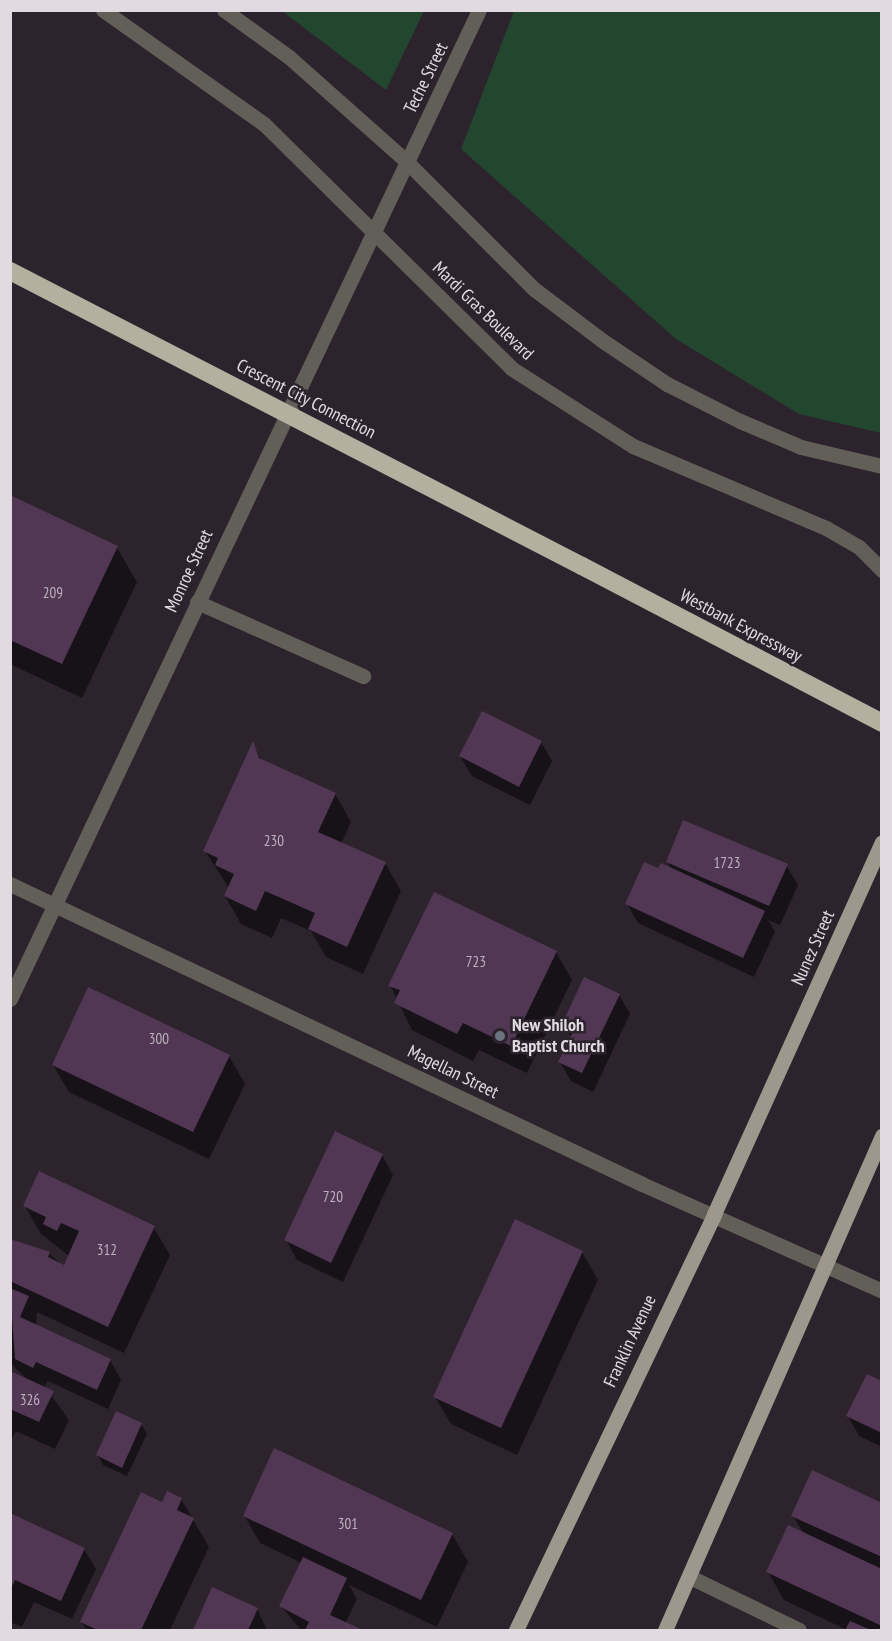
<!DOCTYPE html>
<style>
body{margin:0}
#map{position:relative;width:892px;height:1641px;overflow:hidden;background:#2c232c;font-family:"PT Sans Narrow",sans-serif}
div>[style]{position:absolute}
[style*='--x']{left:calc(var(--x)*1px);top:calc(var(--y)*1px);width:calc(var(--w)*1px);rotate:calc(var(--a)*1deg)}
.green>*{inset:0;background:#23462f}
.shadow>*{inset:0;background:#0007}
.building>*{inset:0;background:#523755}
.minor>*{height:15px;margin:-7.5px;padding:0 7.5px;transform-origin:7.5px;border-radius:7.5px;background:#625f59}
.major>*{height:15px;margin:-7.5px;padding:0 7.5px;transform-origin:7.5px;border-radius:7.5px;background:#9e988c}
.highway>*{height:18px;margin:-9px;padding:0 9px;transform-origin:9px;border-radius:9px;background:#b5afa0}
.highway-bridge>*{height:18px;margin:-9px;padding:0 9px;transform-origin:9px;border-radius:9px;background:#b5afa0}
.dots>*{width:16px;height:16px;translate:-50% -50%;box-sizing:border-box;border:3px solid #2c232c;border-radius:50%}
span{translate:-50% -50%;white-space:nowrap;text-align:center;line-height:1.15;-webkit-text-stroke:5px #2c232c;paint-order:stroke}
.number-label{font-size:15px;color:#bdb1bd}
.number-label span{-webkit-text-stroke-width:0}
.street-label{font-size:18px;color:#e1dae0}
.poi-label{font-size:18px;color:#e1dae0;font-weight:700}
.left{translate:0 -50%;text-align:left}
.frame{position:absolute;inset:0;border:12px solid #e1dae0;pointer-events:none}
</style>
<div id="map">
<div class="green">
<div style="clip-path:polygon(282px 11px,424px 11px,386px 90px)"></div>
<div style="clip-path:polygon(514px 11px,881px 11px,881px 433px,799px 414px,676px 339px,461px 149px)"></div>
</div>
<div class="shadow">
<div style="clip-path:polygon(10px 497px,117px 548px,137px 582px,82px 698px,10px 664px)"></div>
<div style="clip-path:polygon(541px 742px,552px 761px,530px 805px,472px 776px,460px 756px)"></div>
<div style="clip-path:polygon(253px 745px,262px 761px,335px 794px,351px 822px,341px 844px,385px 863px,401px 891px,363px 974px,326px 957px,311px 931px,281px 918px,272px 938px,241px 924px,225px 896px,229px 888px,205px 851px)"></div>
<div style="clip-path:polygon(667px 861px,786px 865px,798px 885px,780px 925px,768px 920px,775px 932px,754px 977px,638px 923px,627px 904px,659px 870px,672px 870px)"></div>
<div style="clip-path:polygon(556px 952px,572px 980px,527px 1073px,479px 1050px,473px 1061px,412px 1030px,390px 985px)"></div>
<div style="clip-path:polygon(619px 995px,630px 1014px,593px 1092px,571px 1081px,560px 1062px,572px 1038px,563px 1024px)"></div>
<div style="clip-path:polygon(229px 1056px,245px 1084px,209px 1159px,69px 1092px,53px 1065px)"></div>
<div style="clip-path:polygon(382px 1155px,393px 1175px,343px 1282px,297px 1260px,286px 1240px)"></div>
<div style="clip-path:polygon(25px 1206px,154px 1228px,170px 1255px,124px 1353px,37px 1312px,36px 1326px,110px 1360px,121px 1380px,108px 1409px,48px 1381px,45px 1386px,28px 1363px,69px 1420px,55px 1449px,16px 1431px,10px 1442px,10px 1372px,29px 1381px,10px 1363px,10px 1240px,49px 1253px,64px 1267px,69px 1256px,41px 1234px)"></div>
<div style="clip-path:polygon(582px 1252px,598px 1280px,517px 1455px,451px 1424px,435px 1397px)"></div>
<div style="clip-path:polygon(882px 1382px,882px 1447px,859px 1436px,848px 1416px)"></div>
<div style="clip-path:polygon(141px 1424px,147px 1434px,127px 1476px,103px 1465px,98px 1455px)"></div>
<div style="clip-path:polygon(181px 1499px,209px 1547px,170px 1630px,87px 1630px,81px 1622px,162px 1504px)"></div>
<div style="clip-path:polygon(882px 1504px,882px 1630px,847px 1630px,784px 1600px,768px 1572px,804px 1534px,793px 1516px)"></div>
<div style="clip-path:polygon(10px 1515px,84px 1549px,96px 1569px,72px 1619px,34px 1602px,22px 1627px,10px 1622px)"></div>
<div style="clip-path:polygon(244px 1515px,452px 1534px,468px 1562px,437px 1627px,349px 1585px,357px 1599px,345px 1624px,359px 1630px,301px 1630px,281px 1606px,302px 1563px,260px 1543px)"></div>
<div style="clip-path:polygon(213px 1589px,257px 1609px,267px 1630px,194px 1630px)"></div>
</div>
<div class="building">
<div style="clip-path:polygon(10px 495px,118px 546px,62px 664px,10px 640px)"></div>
<div style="clip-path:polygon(482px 711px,542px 741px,519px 787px,459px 756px)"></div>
<div style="clip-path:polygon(253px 741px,259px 758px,336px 793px,318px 832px,386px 862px,347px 947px,308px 929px,315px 913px,265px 891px,256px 911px,224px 896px,234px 874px,215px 865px,218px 858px,203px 851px)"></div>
<div style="clip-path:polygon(683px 820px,788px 864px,769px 906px,666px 862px)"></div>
<div style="clip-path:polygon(644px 862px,658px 868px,661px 863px,765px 911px,743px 958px,625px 904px)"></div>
<div style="clip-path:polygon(434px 892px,557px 951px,511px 1046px,463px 1023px,457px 1034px,394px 1003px,400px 990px,388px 986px)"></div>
<div style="clip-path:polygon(584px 977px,620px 994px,582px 1073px,558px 1062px,574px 1030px,562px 1024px)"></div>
<div style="clip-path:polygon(88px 987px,230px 1055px,193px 1132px,52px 1065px)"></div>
<div style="clip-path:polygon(335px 1131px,383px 1154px,331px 1263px,284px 1240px)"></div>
<div style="clip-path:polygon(39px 1171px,155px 1226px,108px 1327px,10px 1281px,10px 1239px,50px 1252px,48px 1257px,64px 1265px,79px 1231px,61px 1223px,57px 1231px,43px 1224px,46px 1217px,23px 1206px)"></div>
<div style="clip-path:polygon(515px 1219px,583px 1251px,501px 1428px,433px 1397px)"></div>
<div style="clip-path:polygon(10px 1288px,29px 1296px,20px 1317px,111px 1359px,97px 1390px,36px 1362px,33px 1368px,15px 1359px)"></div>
<div style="clip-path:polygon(10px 1371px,54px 1391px,39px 1422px,10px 1409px)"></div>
<div style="clip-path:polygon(867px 1374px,882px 1381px,882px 1433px,846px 1416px)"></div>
<div style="clip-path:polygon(116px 1411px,142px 1423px,122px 1468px,96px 1455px)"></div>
<div style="clip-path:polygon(274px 1448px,453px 1533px,421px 1600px,243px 1516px)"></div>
<div style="clip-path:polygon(812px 1470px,882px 1503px,882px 1557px,791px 1516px)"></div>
<div style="clip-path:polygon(167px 1491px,182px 1498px,177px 1510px,194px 1518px,141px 1630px,98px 1630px,80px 1622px,141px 1492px,162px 1502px)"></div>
<div style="clip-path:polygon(10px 1513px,85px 1548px,61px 1601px,15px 1580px,10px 1590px)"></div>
<div style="clip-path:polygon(788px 1525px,882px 1569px,882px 1626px,766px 1572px)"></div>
<div style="clip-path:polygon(303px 1557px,347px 1578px,330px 1615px,363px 1630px,305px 1630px,309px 1622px,279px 1606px)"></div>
<div style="clip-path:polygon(212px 1587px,258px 1608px,248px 1630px,193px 1630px)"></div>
<div style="clip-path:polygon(850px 1621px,871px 1630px,845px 1630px)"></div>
</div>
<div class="minor">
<div style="--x:103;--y:10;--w:197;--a:35.3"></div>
<div style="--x:264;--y:124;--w:347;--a:44.6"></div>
<div style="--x:511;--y:368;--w:145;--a:32.6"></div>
<div style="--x:633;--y:446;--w:210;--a:23"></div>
<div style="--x:826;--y:528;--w:38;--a:30"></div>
<div style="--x:859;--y:547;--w:33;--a:45"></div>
<div style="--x:224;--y:10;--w:80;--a:35.9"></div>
<div style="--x:289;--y:57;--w:157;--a:41.6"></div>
<div style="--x:406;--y:161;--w:181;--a:45"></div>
<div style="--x:534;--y:289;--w:86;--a:37"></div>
<div style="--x:603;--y:341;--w:77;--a:33.9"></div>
<div style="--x:667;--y:384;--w:82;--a:26.9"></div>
<div style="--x:740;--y:421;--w:66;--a:23.1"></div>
<div style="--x:801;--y:447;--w:83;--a:13.2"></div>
<div style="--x:197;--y:602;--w:182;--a:24"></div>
<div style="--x:10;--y:884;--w:700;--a:25.39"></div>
<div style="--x:642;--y:1184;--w:263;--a:24"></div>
<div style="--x:10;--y:999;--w:1095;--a:-64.63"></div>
<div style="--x:690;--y:1577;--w:121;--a:25.9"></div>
</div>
<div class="major">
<div style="--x:516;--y:1630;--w:461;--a:-64.5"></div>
<div style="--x:714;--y:1214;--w:408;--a:-65.7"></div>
<div style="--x:665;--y:1630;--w:540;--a:-66.29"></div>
</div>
<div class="highway">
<div style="--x:582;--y:566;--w:339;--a:27.6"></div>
</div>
<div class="highway-bridge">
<div style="--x:10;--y:271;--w:644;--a:27.28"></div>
</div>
<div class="dots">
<div style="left:500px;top:1036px;background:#6b7280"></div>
</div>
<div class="number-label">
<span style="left:53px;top:593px">209</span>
<span style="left:274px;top:841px">230</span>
<span style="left:727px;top:863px">1723</span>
<span style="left:476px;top:962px">723</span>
<span style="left:159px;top:1039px">300</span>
<span style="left:333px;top:1197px">720</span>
<span style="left:107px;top:1250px">312</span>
<span style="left:30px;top:1400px">326</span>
<span style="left:348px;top:1524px">301</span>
</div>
<div class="street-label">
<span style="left:426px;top:78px;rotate:-64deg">Teche Street</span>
<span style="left:483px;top:311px;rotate:44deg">Mardi Gras Boulevard</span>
<span style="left:306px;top:399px;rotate:27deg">Crescent City Connection</span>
<span style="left:189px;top:571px;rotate:-65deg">Monroe Street</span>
<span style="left:741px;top:626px;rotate:28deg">Westbank Expressway</span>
<span style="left:813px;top:948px;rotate:-66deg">Nunez Street</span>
<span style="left:453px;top:1072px;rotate:26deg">Magellan Street</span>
<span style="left:630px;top:1341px;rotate:-65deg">Franklin Avenue</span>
</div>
<div class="poi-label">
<span class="left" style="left:512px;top:1036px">New Shiloh<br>Baptist Church</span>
</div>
<div class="frame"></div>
</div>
